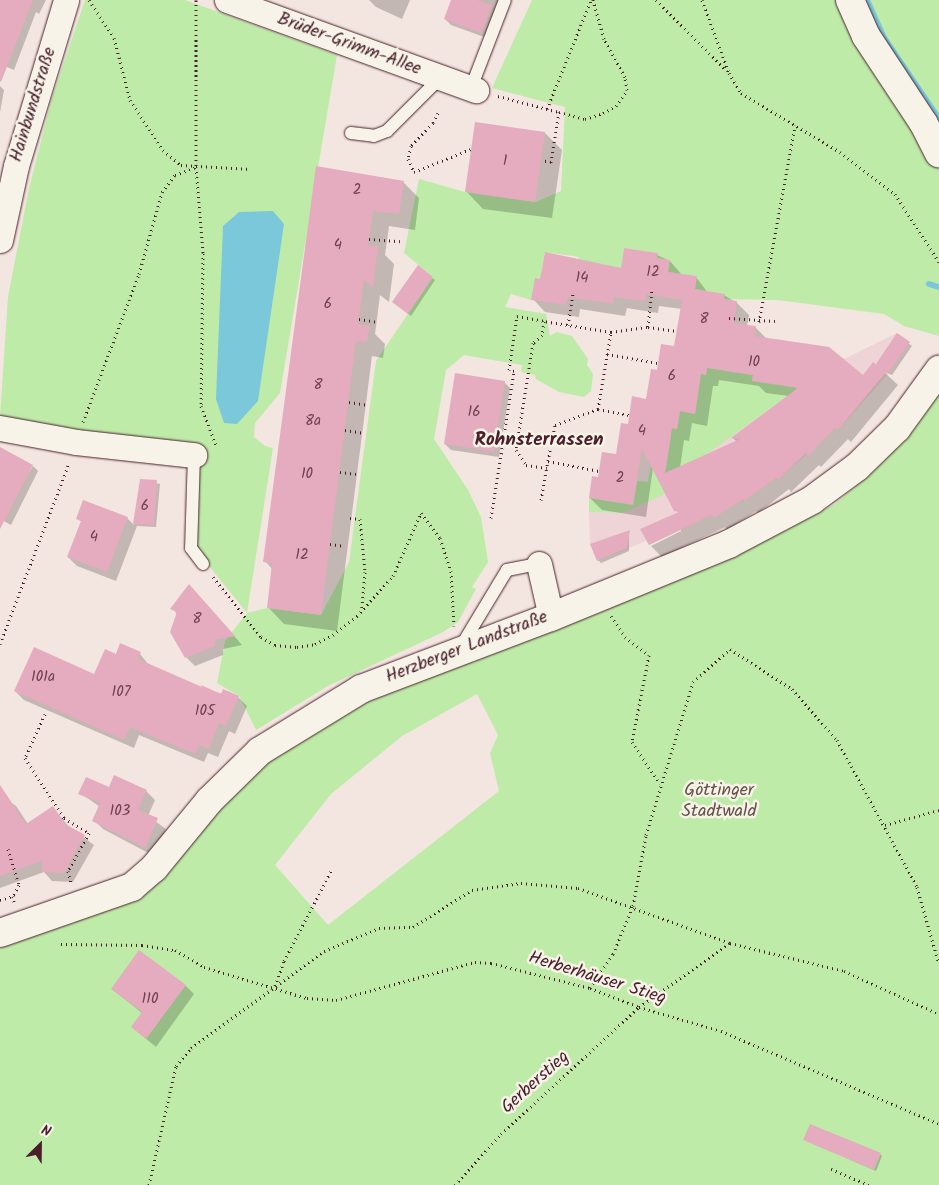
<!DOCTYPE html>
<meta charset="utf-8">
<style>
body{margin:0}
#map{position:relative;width:939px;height:1185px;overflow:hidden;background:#f3e5e0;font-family:Kalam,sans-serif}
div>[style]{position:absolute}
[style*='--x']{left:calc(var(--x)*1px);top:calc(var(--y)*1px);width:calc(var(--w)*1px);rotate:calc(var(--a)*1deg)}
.built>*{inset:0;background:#eed4d6}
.green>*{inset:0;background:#beeba8}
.water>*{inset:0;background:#7bc8da}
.shadow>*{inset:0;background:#0003}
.stream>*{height:6px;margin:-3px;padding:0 3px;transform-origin:3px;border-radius:3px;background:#7bc8da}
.building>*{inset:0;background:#e4acbe}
.path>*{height:3px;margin-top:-1.5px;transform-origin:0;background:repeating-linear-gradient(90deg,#4a1f2b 0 1px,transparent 0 5px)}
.roads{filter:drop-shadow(0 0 1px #4a1f2b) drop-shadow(0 0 1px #4a1f2b)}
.lane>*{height:12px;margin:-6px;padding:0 6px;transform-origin:6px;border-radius:6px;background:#f7f3e8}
.street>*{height:25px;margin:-12.5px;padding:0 12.5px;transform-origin:12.5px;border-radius:12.5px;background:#f7f3e8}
.secondary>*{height:28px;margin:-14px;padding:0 14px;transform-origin:14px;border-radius:14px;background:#f7f3e8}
span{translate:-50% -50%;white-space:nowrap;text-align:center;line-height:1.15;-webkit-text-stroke:5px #f7f3e8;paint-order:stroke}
.number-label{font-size:15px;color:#704250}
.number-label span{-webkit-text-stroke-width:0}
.street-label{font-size:18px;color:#4a1f2b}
.park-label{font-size:18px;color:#67524a}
.neighbourhood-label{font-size:19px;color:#4a1f2b;font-weight:700}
.north{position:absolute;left:15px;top:1120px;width:50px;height:50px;-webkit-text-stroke:4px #f7f3e8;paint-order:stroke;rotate:23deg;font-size:14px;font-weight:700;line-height:20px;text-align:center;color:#4a1f2b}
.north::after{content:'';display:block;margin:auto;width:18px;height:22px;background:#4a1f2b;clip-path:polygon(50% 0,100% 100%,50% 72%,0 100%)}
</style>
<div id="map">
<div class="built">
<div style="clip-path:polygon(897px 333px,910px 342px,888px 374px,838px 430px,835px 428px,778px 480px,775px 478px,744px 501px,742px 499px,714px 518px,712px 515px,649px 545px,646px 541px,597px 561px,590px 544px,589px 512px,622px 513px,707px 454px,774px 354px,776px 339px,829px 347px,844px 359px)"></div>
</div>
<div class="green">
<div style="clip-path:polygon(85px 0,185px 0,337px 55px,280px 393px,255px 423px,254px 437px,265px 446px,273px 448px,247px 613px,267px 608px,321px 615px,349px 562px,376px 361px,433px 277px,404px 253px,419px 179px,465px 192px,536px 202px,561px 191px,565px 107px,492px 88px,532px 0,939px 0,939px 336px,904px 326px,884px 314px,778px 300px,724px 299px,725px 295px,695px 289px,697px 276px,668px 272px,670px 260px,657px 258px,657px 253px,624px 248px,621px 270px,578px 261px,579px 257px,545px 252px,541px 273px,548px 275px,531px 300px,511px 294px,505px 307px,546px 314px,550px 336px,557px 332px,572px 336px,588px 359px,587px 365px,593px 374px,591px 391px,584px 397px,559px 392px,536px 379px,535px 375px,521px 372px,522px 365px,464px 355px,446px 370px,434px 439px,468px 490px,481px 517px,488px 562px,472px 587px,476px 589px,458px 622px,443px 632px,328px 686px,256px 730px,239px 696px,217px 683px,225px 641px,247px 613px,197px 551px,197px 449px,77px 438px,0 417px,8px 297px,29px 188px,52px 98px)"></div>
<div style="clip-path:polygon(711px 341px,736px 345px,731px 372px,753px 375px,752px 381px,817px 362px,793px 392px,707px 454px,665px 494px,622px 513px,589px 512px,589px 498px,616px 502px,618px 498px,634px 501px,637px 481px,648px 482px,651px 465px,666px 468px,671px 436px,666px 427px,677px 429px,680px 411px,695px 414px,700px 381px,695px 373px,706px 374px)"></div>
<div style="clip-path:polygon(evenodd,939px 390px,939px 1185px,0 1185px,0 941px,125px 904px,260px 761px,367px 702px,458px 663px,730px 558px,835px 504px,884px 461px,913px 429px,939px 390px,477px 694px,498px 735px,490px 753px,499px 791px,328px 925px,275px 865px,331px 794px,402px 736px,477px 694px)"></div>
</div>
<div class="water">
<div style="clip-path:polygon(273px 211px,284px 224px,258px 401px,237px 424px,224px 423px,216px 399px,223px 226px,239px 212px)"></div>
</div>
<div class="shadow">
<div style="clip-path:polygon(0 0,46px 0,39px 14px,36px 12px,14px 70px,0 64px)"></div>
<div style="clip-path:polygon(369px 0,410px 0,402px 19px,376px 7px)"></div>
<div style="clip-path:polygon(453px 0,502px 0,487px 38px,451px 25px,445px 19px)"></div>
<div style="clip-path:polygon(0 86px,4px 90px,0 112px)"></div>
<div style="clip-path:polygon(545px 133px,562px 150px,552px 218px,483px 209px,466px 191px)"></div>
<div style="clip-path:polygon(317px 168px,403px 182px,419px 198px,415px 230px,389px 226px,385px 255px,394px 264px,389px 302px,380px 295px,375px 334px,385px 344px,383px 358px,372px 356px,337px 631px,284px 624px,268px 607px,273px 570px,265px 561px)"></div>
<div style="clip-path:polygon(evenodd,657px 255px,670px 261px,682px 275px,696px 277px,708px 293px,724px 295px,737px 303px,749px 315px,747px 326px,755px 327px,767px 339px,863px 377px,883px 371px,897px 335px,912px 346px,892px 375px,884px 372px,898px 385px,851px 442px,848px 439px,821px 467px,819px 465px,791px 492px,789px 489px,758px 513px,756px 511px,727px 530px,725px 527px,662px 557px,651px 546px,681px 531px,679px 514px,653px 468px,646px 517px,602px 510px,590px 498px,617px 455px,629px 425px,647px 400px,658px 372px,676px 347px,682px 309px,659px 306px,658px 313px,627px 308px,625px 316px,580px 309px,579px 317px,545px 312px,533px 299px,657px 255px,719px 380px,759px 386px,766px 393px,789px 396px,733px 438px,737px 442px,680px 468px,684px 440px,689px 441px,692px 423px,707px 426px,713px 386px,718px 386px,719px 380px)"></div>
<div style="clip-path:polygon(432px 278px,435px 280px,411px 316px,396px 304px)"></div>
<div style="clip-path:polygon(504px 382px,510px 388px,499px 457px,451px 450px,445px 444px)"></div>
<div style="clip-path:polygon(33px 466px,38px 471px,11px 525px,0 519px)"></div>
<div style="clip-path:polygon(141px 480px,160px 484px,156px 527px,137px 526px,116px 581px,77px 566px,68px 557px,82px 522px,77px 518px,127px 518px,134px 525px)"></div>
<div style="clip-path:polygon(629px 531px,629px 551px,601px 563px,598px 560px)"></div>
<div style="clip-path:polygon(198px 595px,242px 645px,223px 649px,223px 655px,195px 666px,186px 657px,177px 614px,172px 608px)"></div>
<div style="clip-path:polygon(140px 654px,148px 664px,205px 690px,238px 697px,247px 706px,235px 734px,229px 731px,218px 757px,208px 753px,204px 762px,139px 735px,134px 748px,24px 700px,15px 691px,95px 676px,116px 655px)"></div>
<div style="clip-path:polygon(110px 789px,146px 791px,155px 800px,148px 816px,166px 829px,154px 856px,103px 829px,94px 820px,100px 807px,80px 793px)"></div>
<div style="clip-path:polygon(0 795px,16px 806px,28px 824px,53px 808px,69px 827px,94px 845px,73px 882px,52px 881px,44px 872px,0 888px)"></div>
<div style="clip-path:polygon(185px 985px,194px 994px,156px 1047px,132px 1027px,142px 1013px,112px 989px)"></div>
<div style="clip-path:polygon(805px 1140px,880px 1154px,882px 1156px,876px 1171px)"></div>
</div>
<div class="stream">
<div style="--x:867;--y:0;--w:42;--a:65.9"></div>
<div style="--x:884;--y:38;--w:98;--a:55.8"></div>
<div style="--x:929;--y:284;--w:10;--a:17"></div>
</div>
<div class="building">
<div style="clip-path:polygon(0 0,33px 0,1px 82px,0 81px)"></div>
<div style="clip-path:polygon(451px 0,477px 0,492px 5px,481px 33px,444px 19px)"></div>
<div style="clip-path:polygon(475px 122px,545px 132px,535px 202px,465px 192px)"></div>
<div style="clip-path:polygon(316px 166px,404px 181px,399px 214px,373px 211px,368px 246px,378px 246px,373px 287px,364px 280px,358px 324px,370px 326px,367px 342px,356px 341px,321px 615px,267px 608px,272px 563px,263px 562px)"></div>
<div style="clip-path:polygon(evenodd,624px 248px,658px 253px,657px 258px,670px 260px,668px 272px,697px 276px,695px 289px,725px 294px,724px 299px,737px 301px,734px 323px,756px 326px,754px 336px,829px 347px,863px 375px,873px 362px,886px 372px,838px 430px,835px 428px,808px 456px,806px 453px,778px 480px,776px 478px,744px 501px,743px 499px,714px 518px,712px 515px,649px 545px,640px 529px,679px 512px,674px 511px,642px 449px,633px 505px,589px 498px,592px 476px,598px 477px,602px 452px,616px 454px,621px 423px,628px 424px,632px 396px,646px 399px,651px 369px,657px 370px,661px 344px,674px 346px,682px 300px,646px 294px,645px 301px,614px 297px,613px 304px,568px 297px,566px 305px,531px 300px,535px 278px,540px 279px,545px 252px,621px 268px,624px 248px,707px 368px,753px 375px,752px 381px,798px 388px,731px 438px,740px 439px,665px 473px,672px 428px,677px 429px,680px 411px,695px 414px,701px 374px,706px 375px,707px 368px)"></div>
<div style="clip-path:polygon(418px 265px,433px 277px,408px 314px,392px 302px)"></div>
<div style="clip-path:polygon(897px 333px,910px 342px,888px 374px,876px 364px)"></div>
<div style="clip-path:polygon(455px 373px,505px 381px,494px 452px,444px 444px)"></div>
<div style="clip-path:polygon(0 447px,33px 465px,0 529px)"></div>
<div style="clip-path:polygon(140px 479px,157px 480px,154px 525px,133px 524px)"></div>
<div style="clip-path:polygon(83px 500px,128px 517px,107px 572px,67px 557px,81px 521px,76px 519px)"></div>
<div style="clip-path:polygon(630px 530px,627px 548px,597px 561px,590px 544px)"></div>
<div style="clip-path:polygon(189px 584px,235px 636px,215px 640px,215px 646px,185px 658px,170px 632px,177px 612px,170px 609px)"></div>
<div style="clip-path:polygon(120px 643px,141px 652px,138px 659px,202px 687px,201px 685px,221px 694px,223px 689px,239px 696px,226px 726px,219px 723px,209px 749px,199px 745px,195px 754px,130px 727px,124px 740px,14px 691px,34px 647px,94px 674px,105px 649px,116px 654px)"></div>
<div style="clip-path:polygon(114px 775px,147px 790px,138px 810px,158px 818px,145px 848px,92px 821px,100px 803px,78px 794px,86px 777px,109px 787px)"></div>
<div style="clip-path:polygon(0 785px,26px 824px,53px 806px,65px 824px,85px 835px,64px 873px,42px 872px,42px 861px,0 876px)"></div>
<div style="clip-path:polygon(139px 950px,186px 985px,146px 1039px,131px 1027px,142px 1012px,111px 989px)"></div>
<div style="clip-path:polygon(810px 1124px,881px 1153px,874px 1170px,803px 1140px)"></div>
</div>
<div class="path">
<div style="--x:89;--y:0;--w:45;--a:56.7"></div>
<div style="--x:114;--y:38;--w:64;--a:75.5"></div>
<div style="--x:130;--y:100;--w:60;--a:56.6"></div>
<div style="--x:163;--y:150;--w:23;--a:40"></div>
<div style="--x:181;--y:165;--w:70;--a:3.3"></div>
<div style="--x:196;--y:0;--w:167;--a:90"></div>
<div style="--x:196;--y:167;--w:86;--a:85.3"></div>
<div style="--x:203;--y:253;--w:153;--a:90.7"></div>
<div style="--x:201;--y:406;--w:42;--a:69"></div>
<div style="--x:656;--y:0;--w:100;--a:45"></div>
<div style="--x:702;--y:0;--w:78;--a:69.7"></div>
<div style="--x:729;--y:73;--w:23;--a:59"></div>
<div style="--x:741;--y:93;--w:115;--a:30.8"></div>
<div style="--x:840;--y:152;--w:69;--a:37.4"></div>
<div style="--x:895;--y:194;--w:81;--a:57.1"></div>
<div style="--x:498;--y:96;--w:63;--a:14.7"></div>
<div style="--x:559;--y:112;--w:51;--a:99.1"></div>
<div style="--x:551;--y:162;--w:10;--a:-169"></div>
<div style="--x:547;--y:109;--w:118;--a:-68"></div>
<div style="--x:559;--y:112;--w:27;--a:15"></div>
<div style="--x:585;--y:119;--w:19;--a:-18"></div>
<div style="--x:603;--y:113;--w:15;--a:-28"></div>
<div style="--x:616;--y:106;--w:19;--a:-55"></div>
<div style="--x:627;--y:90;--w:13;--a:-99"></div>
<div style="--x:625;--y:77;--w:43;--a:-118.9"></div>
<div style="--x:604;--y:39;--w:41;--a:-105.8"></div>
<div style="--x:438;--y:113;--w:11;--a:117"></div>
<div style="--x:433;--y:123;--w:32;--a:134"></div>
<div style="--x:411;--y:146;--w:13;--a:103"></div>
<div style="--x:408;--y:159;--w:14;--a:65"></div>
<div style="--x:414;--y:172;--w:61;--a:-22"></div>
<div style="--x:369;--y:239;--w:31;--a:4"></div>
<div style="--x:729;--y:318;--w:46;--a:3.7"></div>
<div style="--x:359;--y:319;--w:20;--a:9"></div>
<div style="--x:759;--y:322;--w:200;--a:-79.6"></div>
<div style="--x:568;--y:325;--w:33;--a:-81"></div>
<div style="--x:648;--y:327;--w:29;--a:8"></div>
<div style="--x:611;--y:332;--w:37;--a:-8"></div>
<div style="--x:648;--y:327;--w:39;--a:-84"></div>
<div style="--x:607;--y:354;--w:52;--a:10"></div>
<div style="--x:349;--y:402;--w:18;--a:9"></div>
<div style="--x:598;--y:409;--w:32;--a:11"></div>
<div style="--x:83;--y:422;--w:158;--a:-69.3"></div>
<div style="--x:139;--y:274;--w:85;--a:-74.3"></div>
<div style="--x:162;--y:192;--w:21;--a:-53"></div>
<div style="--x:175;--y:175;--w:22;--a:-21"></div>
<div style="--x:345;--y:430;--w:18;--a:9"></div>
<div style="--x:548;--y:461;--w:52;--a:11.1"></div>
<div style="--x:340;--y:472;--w:16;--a:7"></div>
<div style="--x:541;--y:500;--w:40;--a:-80"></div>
<div style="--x:548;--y:461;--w:37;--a:-79"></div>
<div style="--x:555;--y:425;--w:46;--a:-20.4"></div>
<div style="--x:598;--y:409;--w:78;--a:-80.4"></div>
<div style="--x:611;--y:332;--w:68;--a:-170.7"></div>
<div style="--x:544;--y:321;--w:14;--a:98"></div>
<div style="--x:542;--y:335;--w:12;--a:138"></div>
<div style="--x:533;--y:343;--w:108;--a:99"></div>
<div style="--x:516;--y:450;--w:18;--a:56"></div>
<div style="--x:526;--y:465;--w:21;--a:8"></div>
<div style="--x:350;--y:518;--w:10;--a:6"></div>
<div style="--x:360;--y:519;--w:53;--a:84.6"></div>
<div style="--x:365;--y:572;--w:38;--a:95"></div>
<div style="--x:491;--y:518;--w:149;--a:-81.1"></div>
<div style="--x:514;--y:371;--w:5;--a:-169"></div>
<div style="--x:509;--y:370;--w:55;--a:-81.6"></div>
<div style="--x:517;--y:316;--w:27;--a:10"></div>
<div style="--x:330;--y:544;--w:15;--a:8"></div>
<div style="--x:213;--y:577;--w:77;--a:51.3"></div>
<div style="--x:261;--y:637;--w:16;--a:30"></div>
<div style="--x:275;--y:645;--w:22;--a:5"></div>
<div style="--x:297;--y:647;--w:18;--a:-9"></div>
<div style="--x:315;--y:644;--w:20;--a:-27"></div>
<div style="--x:333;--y:635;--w:31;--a:-38"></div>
<div style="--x:357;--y:616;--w:54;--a:-48"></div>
<div style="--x:393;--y:576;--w:69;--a:-66"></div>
<div style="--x:421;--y:513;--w:31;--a:53"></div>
<div style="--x:440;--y:538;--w:35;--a:72"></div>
<div style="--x:451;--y:571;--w:55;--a:86.9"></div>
<div style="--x:611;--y:616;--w:25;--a:56"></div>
<div style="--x:625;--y:637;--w:30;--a:37"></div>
<div style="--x:649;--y:655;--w:89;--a:101.1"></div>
<div style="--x:632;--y:742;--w:50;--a:56.3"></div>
<div style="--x:0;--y:644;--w:194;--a:-69.1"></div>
<div style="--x:45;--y:714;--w:48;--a:114.4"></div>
<div style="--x:25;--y:758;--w:72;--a:57"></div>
<div style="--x:64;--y:818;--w:29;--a:31"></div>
<div style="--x:89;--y:833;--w:43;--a:118.9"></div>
<div style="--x:68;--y:871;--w:12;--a:76"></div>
<div style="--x:885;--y:825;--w:56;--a:-15.5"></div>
<div style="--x:8;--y:849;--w:38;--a:73"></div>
<div style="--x:19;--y:885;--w:13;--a:119"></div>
<div style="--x:13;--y:896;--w:6;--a:81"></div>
<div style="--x:0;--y:900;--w:14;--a:-17"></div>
<div style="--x:61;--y:944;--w:81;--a:0.7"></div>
<div style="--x:142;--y:945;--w:33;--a:9"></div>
<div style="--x:175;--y:950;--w:34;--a:30"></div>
<div style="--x:204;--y:967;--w:108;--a:16.8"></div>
<div style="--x:307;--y:998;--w:29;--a:4"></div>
<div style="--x:336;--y:1000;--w:144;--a:-15.3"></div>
<div style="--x:475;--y:962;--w:16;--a:4"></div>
<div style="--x:491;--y:963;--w:102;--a:14.2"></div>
<div style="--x:590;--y:988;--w:53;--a:21.2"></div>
<div style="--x:639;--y:1007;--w:85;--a:16.3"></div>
<div style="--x:721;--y:1031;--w:237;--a:23.1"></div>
<div style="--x:275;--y:986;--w:27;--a:-70"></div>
<div style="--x:284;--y:961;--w:104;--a:-62.4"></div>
<div style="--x:590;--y:988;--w:41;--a:-55.9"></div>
<div style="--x:613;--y:954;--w:52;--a:-67.4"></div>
<div style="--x:633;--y:906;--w:72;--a:-79.6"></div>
<div style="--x:646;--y:835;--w:160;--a:-72.9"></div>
<div style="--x:693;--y:682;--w:50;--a:-41.7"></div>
<div style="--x:730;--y:649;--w:74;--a:32.8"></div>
<div style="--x:792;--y:689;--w:68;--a:48.6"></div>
<div style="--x:837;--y:740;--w:167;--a:61.4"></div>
<div style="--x:917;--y:887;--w:80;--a:74.1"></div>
<div style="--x:831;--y:1169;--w:41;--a:22.8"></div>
<div style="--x:149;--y:1185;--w:122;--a:-77.2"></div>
<div style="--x:176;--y:1066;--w:23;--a:-50"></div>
<div style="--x:191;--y:1048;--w:165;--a:-36.1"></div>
<div style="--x:324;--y:951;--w:60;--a:-22.7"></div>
<div style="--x:379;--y:928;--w:34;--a:-2"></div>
<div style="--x:413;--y:927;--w:70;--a:-32.1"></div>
<div style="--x:472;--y:890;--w:49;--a:-8.1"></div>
<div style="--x:521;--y:883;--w:57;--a:5"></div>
<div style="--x:578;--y:888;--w:162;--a:19.9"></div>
<div style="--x:455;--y:1185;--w:69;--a:-48"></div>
<div style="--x:501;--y:1134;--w:188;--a:-42.6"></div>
<div style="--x:639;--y:1007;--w:111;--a:-35.1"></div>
<div style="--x:730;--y:943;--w:117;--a:13.8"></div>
<div style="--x:844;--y:971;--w:104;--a:24.4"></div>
</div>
<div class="roads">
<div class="lane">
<div style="--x:471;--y:88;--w:94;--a:-68.9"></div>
<div style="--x:351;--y:133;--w:23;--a:7"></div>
<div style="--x:374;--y:136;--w:14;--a:-21"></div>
<div style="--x:387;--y:131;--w:75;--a:-45"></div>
<div style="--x:194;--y:455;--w:93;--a:91.8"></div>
<div style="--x:191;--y:548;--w:20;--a:53"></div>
<div style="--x:460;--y:648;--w:91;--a:-58.9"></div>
<div style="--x:507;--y:570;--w:33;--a:-11"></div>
</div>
<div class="street">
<div style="--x:227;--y:0;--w:265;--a:19.9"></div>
<div style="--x:0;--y:240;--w:76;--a:-77.8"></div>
<div style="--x:16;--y:166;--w:173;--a:-73.2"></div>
<div style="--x:0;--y:428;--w:77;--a:10.4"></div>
<div style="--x:76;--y:442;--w:119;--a:6.3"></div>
<div style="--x:539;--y:564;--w:54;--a:77.2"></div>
</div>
<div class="secondary">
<div style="--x:850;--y:0;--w:39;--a:66"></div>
<div style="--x:866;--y:36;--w:105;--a:56.6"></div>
<div style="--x:924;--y:124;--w:33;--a:63"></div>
<div style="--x:0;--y:933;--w:140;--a:-19.2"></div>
<div style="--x:132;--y:887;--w:29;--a:-41"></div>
<div style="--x:154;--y:868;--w:87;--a:-50.6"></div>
<div style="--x:209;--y:801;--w:71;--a:-44.4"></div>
<div style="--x:260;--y:751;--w:119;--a:-31.5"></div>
<div style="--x:361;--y:689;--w:203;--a:-20.8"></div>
<div style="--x:551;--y:617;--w:192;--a:-22.3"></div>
<div style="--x:729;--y:544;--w:94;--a:-27.9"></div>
<div style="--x:812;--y:500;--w:56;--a:-36.3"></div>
<div style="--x:857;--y:467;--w:56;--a:-44.3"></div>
<div style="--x:897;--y:428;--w:72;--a:-54.1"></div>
</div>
</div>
<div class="number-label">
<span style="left:505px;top:162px">1</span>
<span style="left:357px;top:191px">2</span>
<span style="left:338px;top:246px">4</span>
<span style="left:653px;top:273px">12</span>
<span style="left:582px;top:279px">14</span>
<span style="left:328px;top:305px">6</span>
<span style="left:704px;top:320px">8</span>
<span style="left:754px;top:363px">10</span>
<span style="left:672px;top:377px">6</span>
<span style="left:318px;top:386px">8</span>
<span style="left:474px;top:413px">16</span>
<span style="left:313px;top:422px">8a</span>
<span style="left:642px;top:432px">4</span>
<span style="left:307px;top:475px">10</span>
<span style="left:620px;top:479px">2</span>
<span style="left:145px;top:507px">6</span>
<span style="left:94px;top:538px">4</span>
<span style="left:302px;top:556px">12</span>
<span style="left:197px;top:620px">8</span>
<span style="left:43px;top:678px">101a</span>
<span style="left:121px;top:693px">107</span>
<span style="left:205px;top:712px">105</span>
<span style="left:120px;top:812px">103</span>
<span style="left:150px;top:1000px">110</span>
</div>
<div class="street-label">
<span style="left:349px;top:45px;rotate:20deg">Brüder-Grimm-Allee</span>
<span style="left:34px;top:105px;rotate:-73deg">Hainbundstraße</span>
<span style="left:467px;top:648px;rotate:-21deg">Herzberger Landstraße</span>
<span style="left:597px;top:979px;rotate:17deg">Herberhäuser Stieg</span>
<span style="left:536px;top:1083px;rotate:-42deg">Gerberstieg</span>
</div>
<div class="park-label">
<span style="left:719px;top:802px">Göttinger<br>Stadtwald</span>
</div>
<div class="neighbourhood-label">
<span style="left:539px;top:441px">Rohnsterrassen</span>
</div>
<div class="north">N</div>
</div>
